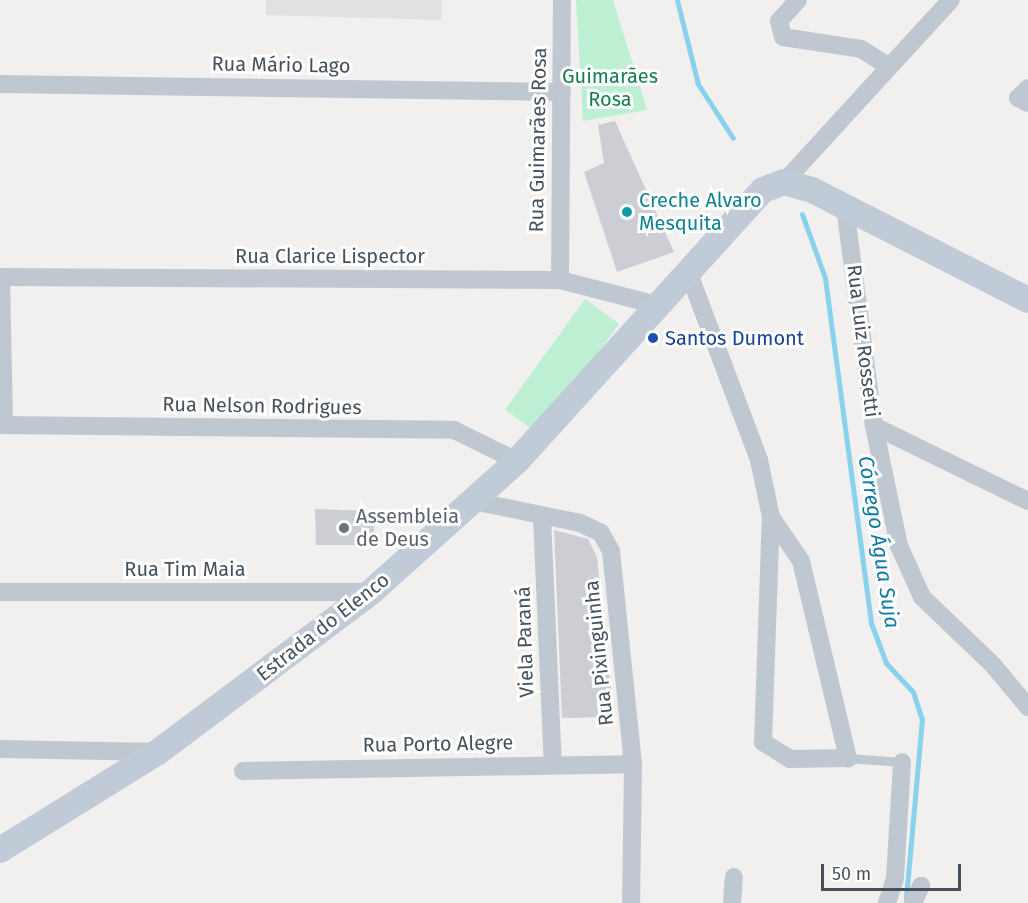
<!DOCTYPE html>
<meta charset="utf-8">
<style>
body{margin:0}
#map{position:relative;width:1028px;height:903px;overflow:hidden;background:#f2efef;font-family:"Fira Sans",sans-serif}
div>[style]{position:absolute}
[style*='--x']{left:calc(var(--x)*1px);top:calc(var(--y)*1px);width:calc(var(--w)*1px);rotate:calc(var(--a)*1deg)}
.education>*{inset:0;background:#e3e0e1}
.green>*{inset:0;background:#bdefd3}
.stream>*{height:5px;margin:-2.5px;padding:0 2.5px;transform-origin:2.5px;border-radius:2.5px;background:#89d2ed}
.building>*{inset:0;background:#ccced4}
.lane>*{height:9px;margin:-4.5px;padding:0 4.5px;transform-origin:4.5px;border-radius:4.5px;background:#bfc8d1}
.street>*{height:18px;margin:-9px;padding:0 9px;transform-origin:9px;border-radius:9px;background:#bfc8d1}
.secondary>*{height:26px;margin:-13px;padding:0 13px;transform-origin:13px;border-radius:13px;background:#c1cbd8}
.dots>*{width:16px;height:16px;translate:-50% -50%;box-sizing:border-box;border:3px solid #fff;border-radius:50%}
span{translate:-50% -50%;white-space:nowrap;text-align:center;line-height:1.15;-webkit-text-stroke:6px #fff;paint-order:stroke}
.street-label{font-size:20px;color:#47515d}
.park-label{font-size:20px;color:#167f51}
.culture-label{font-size:20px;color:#0d838f}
.left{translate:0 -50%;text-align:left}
.transit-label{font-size:20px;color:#164399}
.worship-label{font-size:20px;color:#5b616d}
.water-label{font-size:21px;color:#0b7aa4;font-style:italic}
.scale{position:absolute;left:821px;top:864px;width:140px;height:27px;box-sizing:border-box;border:3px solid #47515d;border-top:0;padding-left:8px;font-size:18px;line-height:21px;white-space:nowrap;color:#47515d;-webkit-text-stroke:4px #fff;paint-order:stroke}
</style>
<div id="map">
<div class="education">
<div style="clip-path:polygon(266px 0,442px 0,441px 20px,266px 15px)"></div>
</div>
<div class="green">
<div style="clip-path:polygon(576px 0,613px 0,647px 110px,583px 121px)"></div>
<div style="clip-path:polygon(585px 299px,619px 324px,552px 415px,532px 429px,505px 410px)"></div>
</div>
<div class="stream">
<div style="--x:677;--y:0;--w:87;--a:76"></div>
<div style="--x:698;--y:84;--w:64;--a:57.1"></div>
<div style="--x:802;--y:214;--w:68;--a:70.2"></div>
<div style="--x:825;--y:278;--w:348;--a:82.4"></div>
<div style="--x:871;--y:623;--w:43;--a:69.4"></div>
<div style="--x:886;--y:663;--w:40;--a:47"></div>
<div style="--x:913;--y:692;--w:28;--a:72"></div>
<div style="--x:922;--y:719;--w:182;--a:95.1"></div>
</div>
<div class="building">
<div style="clip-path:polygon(615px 121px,674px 252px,617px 272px,584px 172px,604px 163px,598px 125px)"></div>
<div style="clip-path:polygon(315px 509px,373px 511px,375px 545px,316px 545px)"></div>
<div style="clip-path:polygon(554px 530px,588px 539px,597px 557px,614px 717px,562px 718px)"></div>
</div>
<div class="lane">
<div style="--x:848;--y:758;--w:54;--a:4.2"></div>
</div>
<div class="street">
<div style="--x:798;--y:0;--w:28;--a:132"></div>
<div style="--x:779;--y:21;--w:16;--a:76"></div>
<div style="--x:783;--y:37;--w:79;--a:8.7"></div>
<div style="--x:861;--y:49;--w:31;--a:32"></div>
<div style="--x:0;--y:84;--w:562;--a:0.82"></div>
<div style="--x:1028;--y:88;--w:14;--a:135"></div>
<div style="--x:1018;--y:98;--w:11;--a:27"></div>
<div style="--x:784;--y:182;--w:247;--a:-47.5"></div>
<div style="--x:845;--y:207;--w:221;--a:82.5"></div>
<div style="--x:874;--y:426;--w:123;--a:78.2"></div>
<div style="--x:899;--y:546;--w:56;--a:65.7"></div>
<div style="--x:922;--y:597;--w:98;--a:43.8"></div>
<div style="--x:993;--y:665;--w:55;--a:50.2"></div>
<div style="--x:688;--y:271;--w:202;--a:69.4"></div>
<div style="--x:759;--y:460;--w:58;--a:78.1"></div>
<div style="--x:771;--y:517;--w:53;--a:55.7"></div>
<div style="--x:801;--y:561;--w:203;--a:76.6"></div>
<div style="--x:848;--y:758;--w:58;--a:179"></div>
<div style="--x:790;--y:759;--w:32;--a:-148"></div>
<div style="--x:763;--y:742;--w:225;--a:-88"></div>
<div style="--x:0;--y:277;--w:560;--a:0.31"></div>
<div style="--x:560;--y:280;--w:100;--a:14.5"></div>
<div style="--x:1;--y:277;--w:148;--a:88.8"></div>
<div style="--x:560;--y:280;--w:280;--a:-89.6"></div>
<div style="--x:0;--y:425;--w:454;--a:0.6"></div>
<div style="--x:454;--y:430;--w:70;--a:26.2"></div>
<div style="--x:874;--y:426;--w:171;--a:26"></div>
<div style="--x:473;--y:501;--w:109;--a:11.6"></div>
<div style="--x:580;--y:523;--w:23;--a:25"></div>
<div style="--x:601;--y:533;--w:21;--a:61"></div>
<div style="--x:611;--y:551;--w:214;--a:84.1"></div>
<div style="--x:633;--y:764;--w:139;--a:90.8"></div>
<div style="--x:542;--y:517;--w:247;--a:87.5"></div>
<div style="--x:0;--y:592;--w:371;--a:0"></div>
<div style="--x:0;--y:749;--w:158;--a:1.1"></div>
<div style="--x:243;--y:771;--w:390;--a:-1"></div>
<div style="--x:732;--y:903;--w:26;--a:-86"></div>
<div style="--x:887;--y:903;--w:26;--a:-72"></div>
<div style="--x:895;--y:878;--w:116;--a:-86.5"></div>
<div style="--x:913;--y:903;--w:19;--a:-65"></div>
</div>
<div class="secondary">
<div style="--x:0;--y:850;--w:186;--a:-31.8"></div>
<div style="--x:158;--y:752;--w:266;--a:-36.9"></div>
<div style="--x:371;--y:592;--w:196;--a:-41.9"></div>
<div style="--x:517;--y:461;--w:366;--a:-47.8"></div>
<div style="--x:763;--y:190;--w:22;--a:-21"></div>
<div style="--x:784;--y:182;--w:29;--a:16"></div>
<div style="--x:812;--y:190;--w:242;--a:27"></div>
</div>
<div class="dots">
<div style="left:627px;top:212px;background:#0f9aa8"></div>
<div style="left:653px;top:338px;background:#1a4fb4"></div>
<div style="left:344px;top:528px;background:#6b7280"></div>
</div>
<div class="street-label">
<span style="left:281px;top:65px;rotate:1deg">Rua Mário Lago</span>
<span style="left:538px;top:140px;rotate:-89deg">Rua Guimarães Rosa</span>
<span style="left:330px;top:256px">Rua Clarice Lispector</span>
<span style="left:863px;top:341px;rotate:83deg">Rua Luiz Rossetti</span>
<span style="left:262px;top:406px;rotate:1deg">Rua Nelson Rodrigues</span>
<span style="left:185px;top:569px">Rua Tim Maia</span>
<span style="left:323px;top:627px;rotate:-38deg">Estrada do Elenco</span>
<span style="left:525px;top:642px;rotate:-92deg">Viela Paraná</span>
<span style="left:599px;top:653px;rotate:-96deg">Rua Pixinguinha</span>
<span style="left:438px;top:744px;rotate:-1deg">Rua Porto Alegre</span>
</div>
<div class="park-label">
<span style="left:610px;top:88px">Guimarães<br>Rosa</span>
</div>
<div class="culture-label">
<span class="left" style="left:639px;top:212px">Creche Alvaro<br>Mesquita</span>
</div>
<div class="transit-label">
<span class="left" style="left:665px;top:338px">Santos Dumont</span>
</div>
<div class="worship-label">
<span class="left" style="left:356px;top:528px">Assembleia<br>de Deus</span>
</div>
<div class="water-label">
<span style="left:879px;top:542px;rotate:81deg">Córrego Água Suja</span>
</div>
<div class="scale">50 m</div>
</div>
